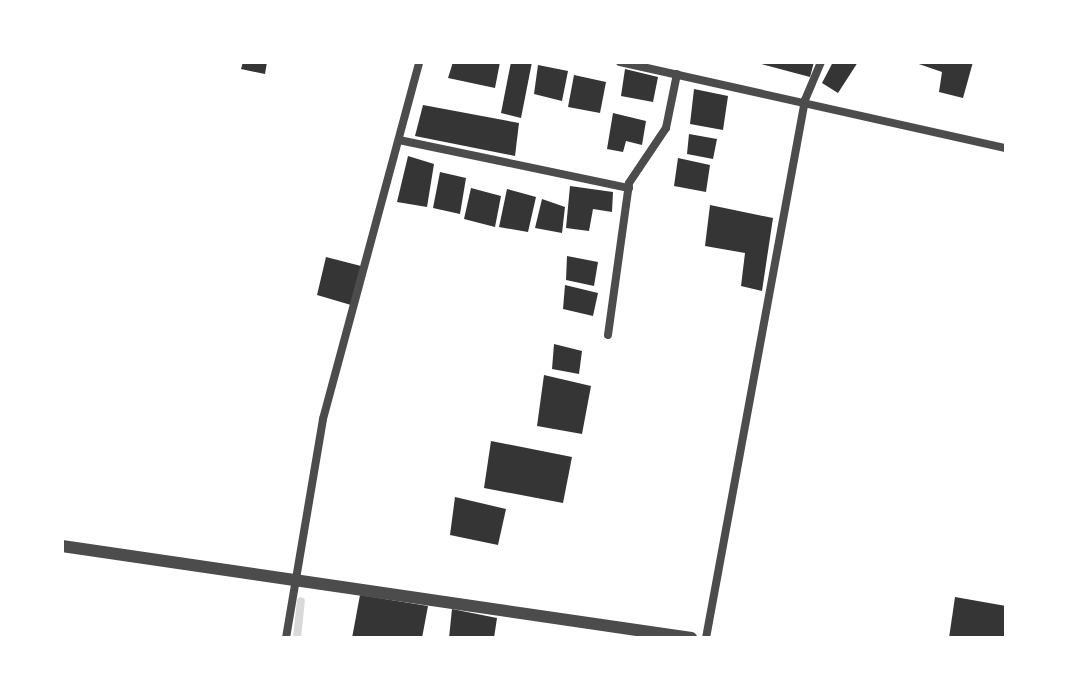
<!DOCTYPE html>
<style>
body{margin:0}
#map{position:relative;width:1068px;height:700px;overflow:hidden;background:#fff;font-family:Overpass,sans-serif}
div>[style]{position:absolute}
[style*='--x']{left:calc(var(--x)*1px);top:calc(var(--y)*1px);width:calc(var(--w)*1px);rotate:calc(var(--a)*1deg)}
.stream>*{height:8px;margin:-4px;padding:0 4px;transform-origin:4px;border-radius:4px;background:#d9d9d9}
.building>*{inset:0;background:#353535}
.minor>*{height:8px;margin:-4px;padding:0 4px;transform-origin:4px;border-radius:4px;background:#4c4c4c}
.tertiary>*{height:12px;margin:-6px;padding:0 6px;transform-origin:6px;border-radius:6px;background:#4c4c4c}
span{translate:-50% -50%;white-space:nowrap;text-align:center;line-height:1.15;-webkit-text-stroke:7px #fff;paint-order:stroke}
.frame{position:absolute;inset:0;border:64px solid #fff;pointer-events:none}
</style>
<div id="map">
<div class="stream">
<div style="--x:297;--y:638;--w:37;--a:-84"></div>
</div>
<div class="building">
<div style="clip-path:polygon(243px 62px,267px 62px,265px 74px,241px 69px)"></div>
<div style="clip-path:polygon(453px 62px,500px 62px,495px 88px,448px 78px)"></div>
<div style="clip-path:polygon(511px 62px,532px 62px,521px 118px,501px 113px)"></div>
<div style="clip-path:polygon(754px 62px,814px 62px,810px 77px)"></div>
<div style="clip-path:polygon(833px 62px,858px 62px,838px 93px,822px 83px)"></div>
<div style="clip-path:polygon(913px 62px,973px 62px,963px 98px,939px 92px,942px 72px)"></div>
<div style="clip-path:polygon(538px 65px,568px 71px,562px 101px,534px 94px)"></div>
<div style="clip-path:polygon(625px 69px,658px 77px,653px 102px,621px 96px)"></div>
<div style="clip-path:polygon(574px 75px,606px 82px,600px 113px,568px 107px)"></div>
<div style="clip-path:polygon(694px 89px,728px 96px,723px 130px,690px 124px)"></div>
<div style="clip-path:polygon(423px 105px,519px 123px,515px 156px,415px 136px)"></div>
<div style="clip-path:polygon(613px 113px,646px 121px,642px 145px,626px 141px,623px 152px,607px 149px)"></div>
<div style="clip-path:polygon(689px 134px,717px 139px,713px 159px,687px 154px)"></div>
<div style="clip-path:polygon(408px 156px,434px 164px,427px 207px,397px 202px)"></div>
<div style="clip-path:polygon(678px 158px,710px 165px,706px 192px,674px 186px)"></div>
<div style="clip-path:polygon(440px 172px,466px 178px,460px 214px,433px 208px)"></div>
<div style="clip-path:polygon(570px 186px,613px 192px,612px 212px,593px 209px,589px 231px,566px 228px)"></div>
<div style="clip-path:polygon(471px 188px,501px 196px,495px 227px,464px 219px)"></div>
<div style="clip-path:polygon(507px 189px,536px 197px,528px 232px,499px 227px)"></div>
<div style="clip-path:polygon(542px 199px,565px 207px,562px 233px,535px 228px)"></div>
<div style="clip-path:polygon(710px 205px,773px 218px,762px 291px,741px 286px,745px 253px,705px 246px)"></div>
<div style="clip-path:polygon(567px 256px,598px 262px,594px 286px,566px 280px)"></div>
<div style="clip-path:polygon(326px 257px,361px 266px,351px 305px,317px 295px)"></div>
<div style="clip-path:polygon(565px 285px,598px 293px,593px 316px,563px 309px)"></div>
<div style="clip-path:polygon(554px 344px,582px 351px,579px 374px,552px 369px)"></div>
<div style="clip-path:polygon(544px 375px,591px 386px,582px 434px,537px 426px)"></div>
<div style="clip-path:polygon(491px 441px,572px 457px,563px 503px,484px 488px)"></div>
<div style="clip-path:polygon(455px 497px,506px 509px,498px 545px,450px 535px)"></div>
<div style="clip-path:polygon(360px 595px,428px 606px,422px 638px,352px 638px)"></div>
<div style="clip-path:polygon(955px 597px,1006px 606px,1006px 638px,949px 638px)"></div>
<div style="clip-path:polygon(452px 609px,497px 618px,494px 638px,449px 638px)"></div>
</div>
<div class="minor">
<div style="--x:620;--y:62;--w:395;--a:12.6"></div>
<div style="--x:399;--y:140;--w:235;--a:11.8"></div>
<div style="--x:608;--y:335;--w:153;--a:-82.1"></div>
<div style="--x:629;--y:183;--w:66;--a:-56.1"></div>
<div style="--x:666;--y:128;--w:55;--a:-78.5"></div>
<div style="--x:286;--y:638;--w:222;--a:-80.4"></div>
<div style="--x:323;--y:419;--w:370;--a:-74.9"></div>
<div style="--x:706;--y:638;--w:547;--a:-79.57"></div>
<div style="--x:805;--y:100;--w:41;--a:-67.2"></div>
</div>
<div class="tertiary">
<div style="--x:62;--y:546;--w:636;--a:8.32"></div>
</div>
<div class="frame"></div>
</div>
